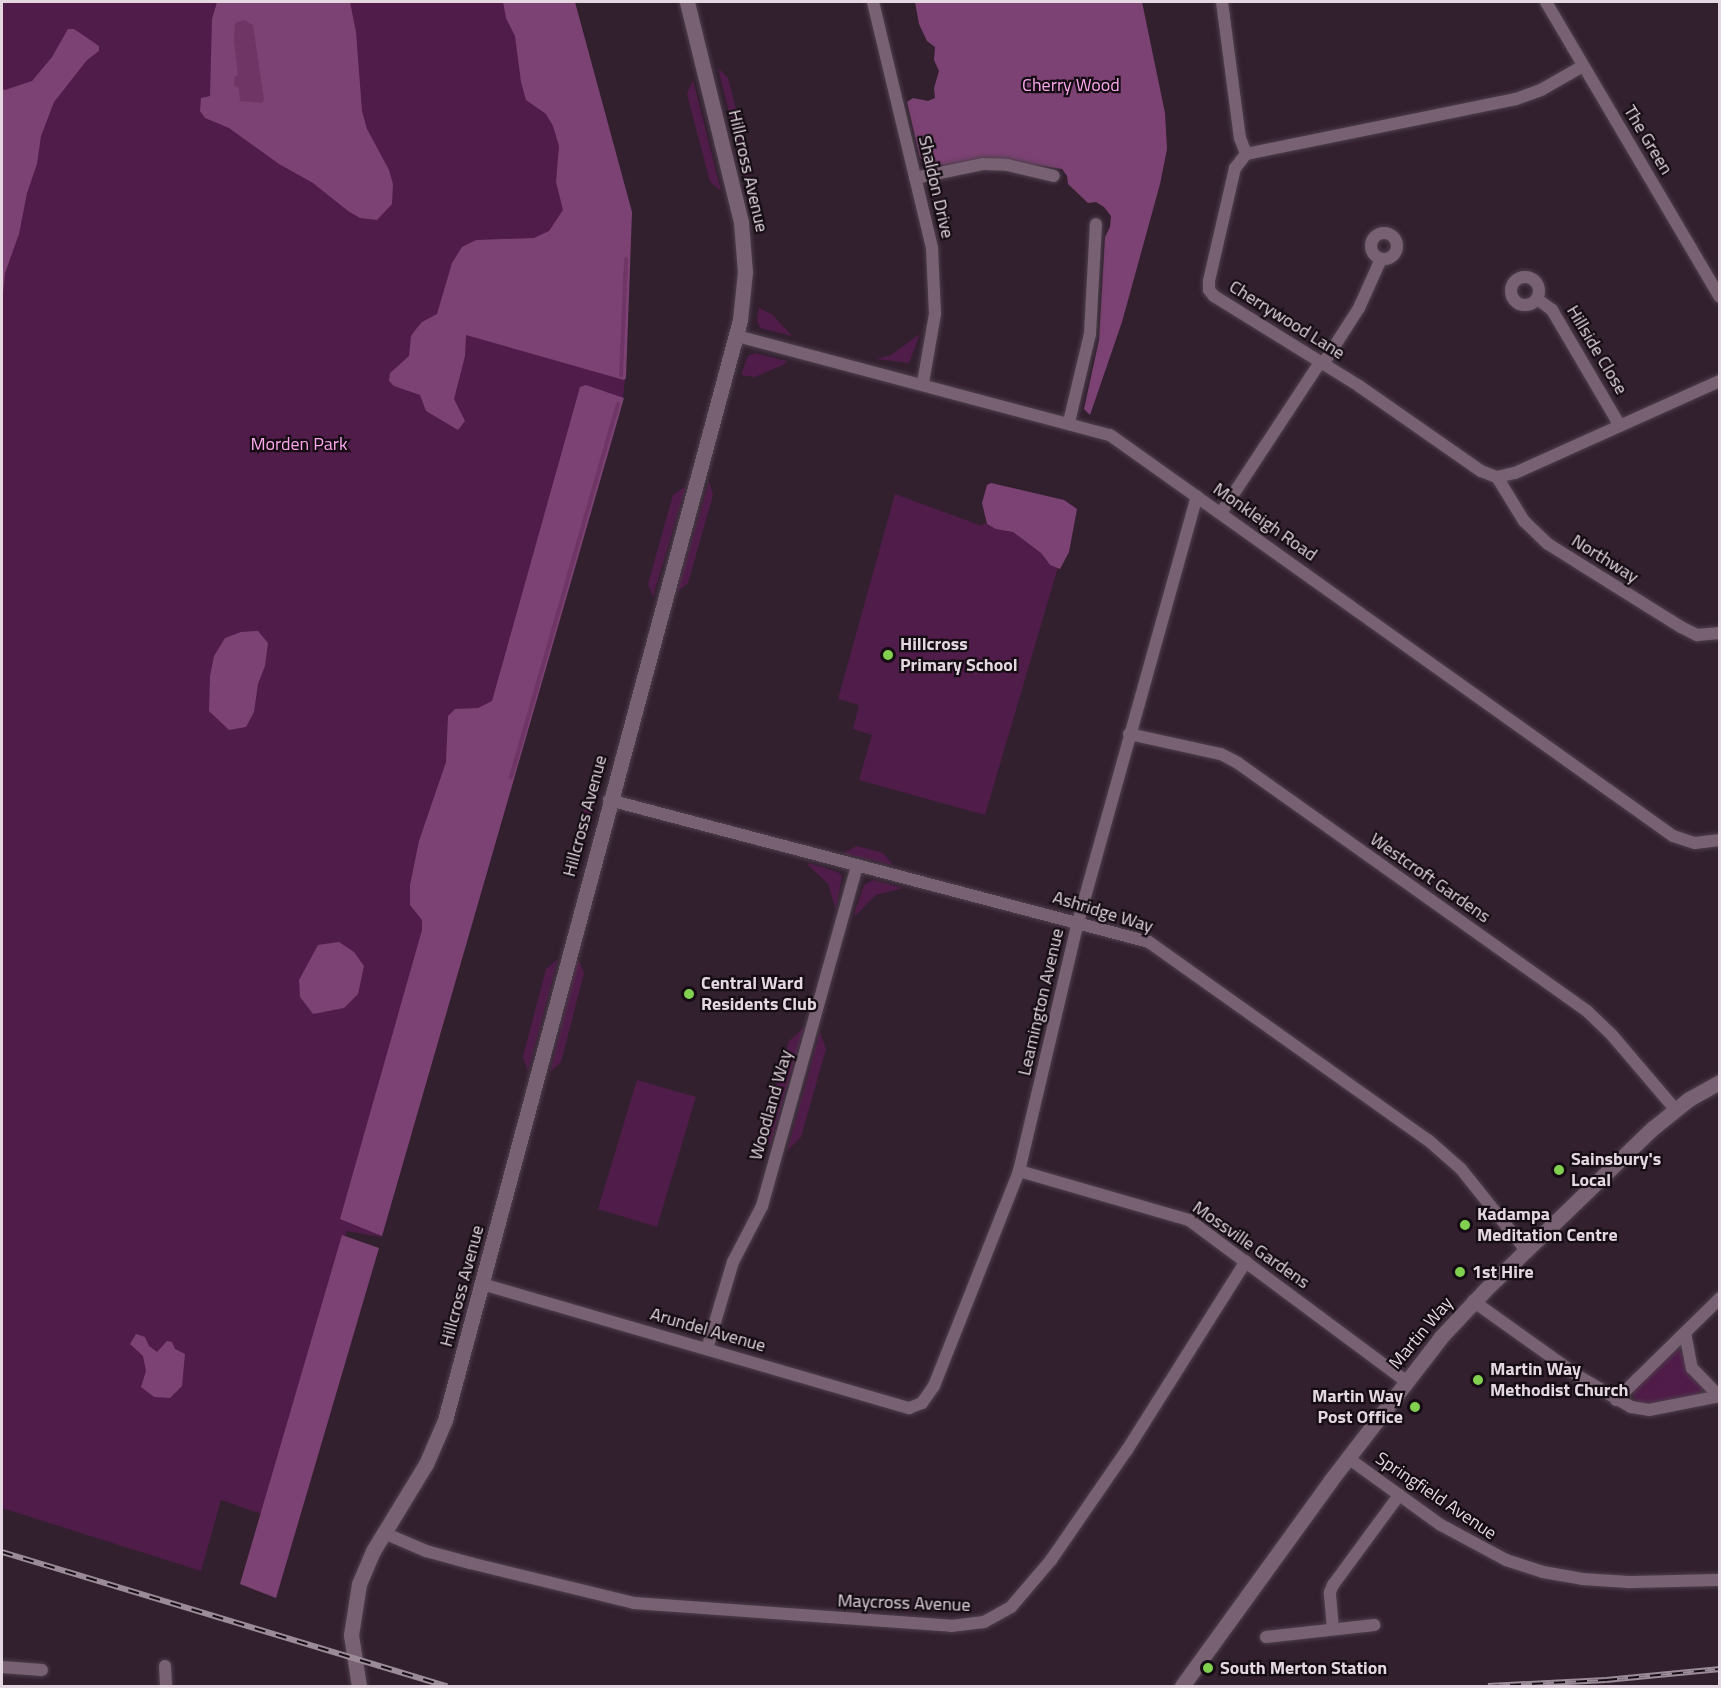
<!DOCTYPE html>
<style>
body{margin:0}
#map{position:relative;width:1721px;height:1688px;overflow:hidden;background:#32202f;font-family:"Titillium Web",sans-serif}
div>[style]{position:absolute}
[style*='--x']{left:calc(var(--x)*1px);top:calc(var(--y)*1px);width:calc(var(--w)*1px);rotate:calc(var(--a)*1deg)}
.green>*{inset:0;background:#501c49}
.forest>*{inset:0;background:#7c4273}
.water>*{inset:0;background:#6e3565}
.stream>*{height:4px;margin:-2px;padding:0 2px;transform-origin:2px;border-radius:2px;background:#6e3565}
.roads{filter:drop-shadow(0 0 2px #4e3f4c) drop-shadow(0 0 2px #4e3f4c)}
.street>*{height:12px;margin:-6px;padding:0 6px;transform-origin:6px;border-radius:6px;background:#776172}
.street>.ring{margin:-6px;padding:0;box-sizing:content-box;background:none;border:12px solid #776172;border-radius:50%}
.secondary>*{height:15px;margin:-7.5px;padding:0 7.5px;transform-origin:7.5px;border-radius:7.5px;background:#776172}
.rail>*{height:6px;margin-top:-3px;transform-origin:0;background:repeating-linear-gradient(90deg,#150d13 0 11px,#9b8b98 0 22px);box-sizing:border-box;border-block:2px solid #9b8b98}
.dots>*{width:16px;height:16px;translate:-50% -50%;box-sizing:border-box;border:3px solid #150d13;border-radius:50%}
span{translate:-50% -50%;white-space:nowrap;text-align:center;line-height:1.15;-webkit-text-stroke:4.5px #150d13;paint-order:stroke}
.park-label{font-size:18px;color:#fca7ed}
.street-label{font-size:18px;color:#e4d7e1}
.poi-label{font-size:18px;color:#e4d7e1;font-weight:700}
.left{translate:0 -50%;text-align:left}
.right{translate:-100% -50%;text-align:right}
.frame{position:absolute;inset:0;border:3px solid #e4d7e1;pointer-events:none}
</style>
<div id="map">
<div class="green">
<div style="clip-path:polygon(2px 2px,532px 2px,625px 379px,623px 397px,381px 1237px,347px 1231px,262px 1514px,221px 1500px,201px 1571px,2px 1508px)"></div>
<div style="clip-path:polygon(718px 68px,728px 78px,751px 167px,746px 181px)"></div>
<div style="clip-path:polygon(693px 80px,721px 191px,710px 182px,687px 94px)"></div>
<div style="clip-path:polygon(759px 308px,773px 315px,792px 336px,760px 328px,757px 320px)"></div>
<div style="clip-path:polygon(920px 334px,909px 363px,876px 359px,891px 355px)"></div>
<div style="clip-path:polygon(755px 353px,787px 361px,785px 364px,755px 377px,741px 375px,748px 356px)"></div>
<div style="clip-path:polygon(709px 481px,713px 495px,688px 583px,677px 592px)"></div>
<div style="clip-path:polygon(686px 486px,653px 597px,648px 584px,673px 495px)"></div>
<div style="clip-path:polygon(895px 494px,982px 526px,984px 523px,996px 529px,1013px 532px,1041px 553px,1047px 562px,1058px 567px,985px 815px,859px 780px,872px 735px,853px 729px,859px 705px,838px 699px)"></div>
<div style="clip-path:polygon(605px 763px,589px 823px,583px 809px,592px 773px)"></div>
<div style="clip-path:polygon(857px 846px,883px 853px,893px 865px,843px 853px)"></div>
<div style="clip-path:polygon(809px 863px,838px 872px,842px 876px,836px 910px,828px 884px,808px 865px)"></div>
<div style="clip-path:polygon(873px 880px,903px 888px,876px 895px,856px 915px,854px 914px,864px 885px)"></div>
<div style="clip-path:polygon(558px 959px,528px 1071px,523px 1057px,546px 969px)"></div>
<div style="clip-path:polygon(578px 959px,584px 973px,561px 1062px,550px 1072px)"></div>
<div style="clip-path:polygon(804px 1027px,770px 1146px,764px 1129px,789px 1041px)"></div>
<div style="clip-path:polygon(820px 1032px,826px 1049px,801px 1137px,787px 1151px)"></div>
<div style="clip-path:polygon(637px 1080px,696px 1097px,657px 1227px,598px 1209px)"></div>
<div style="clip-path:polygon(1679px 1349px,1703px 1388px,1701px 1393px,1698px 1396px,1652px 1405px,1640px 1403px,1633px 1396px,1634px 1387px,1674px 1350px)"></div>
</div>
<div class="forest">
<div style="clip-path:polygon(217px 2px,350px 2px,356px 32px,362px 111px,367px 129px,389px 170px,393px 184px,392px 204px,377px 220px,360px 218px,348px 211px,313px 183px,279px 164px,229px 128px,205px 118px,200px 111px,201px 98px,210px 96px,212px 19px)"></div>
<div style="clip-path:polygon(503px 2px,575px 2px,632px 212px,626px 378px,624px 380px,466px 335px,465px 356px,454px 399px,465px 421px,458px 430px,426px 411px,420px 395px,394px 386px,389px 381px,390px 373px,409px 356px,411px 336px,416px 329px,422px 322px,437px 314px,452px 263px,462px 247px,476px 240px,534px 238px,549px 231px,563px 210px,556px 182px,559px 146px,553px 126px,546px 114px,526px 100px,521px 82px,515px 36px,506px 18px)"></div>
<div style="clip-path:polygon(915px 2px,1142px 2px,1165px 113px,1167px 149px,1160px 184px,1122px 322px,1090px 415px,1084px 409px,1099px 340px,1105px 237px,1110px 227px,1111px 216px,1104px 207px,1096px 202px,1088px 203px,1068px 184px,1067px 176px,1062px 169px,1009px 161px,965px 162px,933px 167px,920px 158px,907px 102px,913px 98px,928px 101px,935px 98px,934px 88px,939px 71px,934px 60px,935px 47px,927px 41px,919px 24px)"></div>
<div style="clip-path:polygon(68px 29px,74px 29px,99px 46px,99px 51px,87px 60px,54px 102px,41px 136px,37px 164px,27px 193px,19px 234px,5px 273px,2px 303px,2px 89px,5px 90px,32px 81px,52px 57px)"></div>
<div style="clip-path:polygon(586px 385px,624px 398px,382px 1236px,340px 1219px,422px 930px,422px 920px,410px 905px,410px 885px,419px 841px,446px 762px,448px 716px,455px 709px,478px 708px,492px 701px,580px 387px)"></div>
<div style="clip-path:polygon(991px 483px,1064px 500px,1077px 509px,1069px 552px,1060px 569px,1050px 565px,1041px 553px,1013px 532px,996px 529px,987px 524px,982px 503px,987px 485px)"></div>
<div style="clip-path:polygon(258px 631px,268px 643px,265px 666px,258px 684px,254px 712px,246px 727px,229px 730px,209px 711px,210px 676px,214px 656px,225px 638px,241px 632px)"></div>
<div style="clip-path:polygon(339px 942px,354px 952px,364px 966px,358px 994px,344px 1008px,313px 1014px,300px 997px,299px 980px,318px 945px)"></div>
<div style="clip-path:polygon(342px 1235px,379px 1248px,276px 1598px,240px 1584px)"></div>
<div style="clip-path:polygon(136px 1334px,145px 1337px,149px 1346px,157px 1352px,167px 1341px,172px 1342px,175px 1349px,185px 1354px,182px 1386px,170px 1398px,154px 1397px,141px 1387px,146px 1371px,143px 1356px,130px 1344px)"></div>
</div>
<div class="water">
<div style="clip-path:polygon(244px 20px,253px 25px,264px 100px,262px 103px,240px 101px,239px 88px,234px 85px,235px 76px,238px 76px,234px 40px,235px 23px)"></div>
</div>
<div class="stream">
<div style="--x:621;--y:375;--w:116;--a:-87.5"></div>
<div style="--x:511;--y:777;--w:388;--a:-74"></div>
</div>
<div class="roads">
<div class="street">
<div style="--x:873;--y:2;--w:253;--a:76.5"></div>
<div style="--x:932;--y:248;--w:66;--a:87.4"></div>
<div style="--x:935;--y:314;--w:70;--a:99.9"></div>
<div style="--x:1222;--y:2;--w:137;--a:82.5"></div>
<div style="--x:1240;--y:138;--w:17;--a:69"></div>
<div style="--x:1546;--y:2;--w:342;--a:59.5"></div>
<div style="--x:1583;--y:66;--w:48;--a:150.3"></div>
<div style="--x:1541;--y:90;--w:27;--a:160"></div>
<div style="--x:1516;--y:99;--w:276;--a:168.5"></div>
<div style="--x:1246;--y:154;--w:18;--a:128"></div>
<div style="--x:1235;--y:168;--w:116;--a:103"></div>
<div style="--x:1209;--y:281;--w:9;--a:90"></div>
<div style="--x:1209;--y:290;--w:8;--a:50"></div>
<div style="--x:1214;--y:296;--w:171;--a:31.8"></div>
<div style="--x:1359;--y:386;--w:149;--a:34.9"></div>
<div style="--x:1481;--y:471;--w:17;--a:21"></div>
<div style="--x:1497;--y:477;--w:18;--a:-13"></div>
<div style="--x:1515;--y:473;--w:225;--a:-24.2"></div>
<div style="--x:915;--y:178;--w:69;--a:-11.6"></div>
<div style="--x:983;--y:164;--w:24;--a:2"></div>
<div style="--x:1007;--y:165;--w:48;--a:13.2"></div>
<div class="ring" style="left:1371px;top:233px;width:14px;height:14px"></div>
<div class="ring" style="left:1511px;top:277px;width:16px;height:16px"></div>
<div style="--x:1537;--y:299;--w:19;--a:36"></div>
<div style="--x:1552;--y:310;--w:134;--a:59.6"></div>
<div style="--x:737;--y:336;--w:386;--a:14.9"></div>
<div style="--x:1110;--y:435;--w:691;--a:35.46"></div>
<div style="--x:1673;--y:836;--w:23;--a:18"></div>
<div style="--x:1695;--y:843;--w:25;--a:-7"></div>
<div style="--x:1323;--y:364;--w:67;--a:-57.3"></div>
<div style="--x:1359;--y:308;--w:54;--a:-65.8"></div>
<div style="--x:1069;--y:422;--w:90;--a:-76.6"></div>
<div style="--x:1090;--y:334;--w:110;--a:-86.9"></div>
<div style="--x:1497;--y:477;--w:52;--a:58.5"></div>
<div style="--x:1524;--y:521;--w:33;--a:44"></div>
<div style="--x:1548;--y:544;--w:157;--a:32"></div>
<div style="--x:1681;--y:627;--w:18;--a:27"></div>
<div style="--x:1697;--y:635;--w:23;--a:-5"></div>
<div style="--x:1221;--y:513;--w:181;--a:-56.7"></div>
<div style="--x:1129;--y:734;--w:94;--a:12.3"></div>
<div style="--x:1221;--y:754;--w:19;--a:28"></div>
<div style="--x:1238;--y:763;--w:428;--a:35.4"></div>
<div style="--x:1587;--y:1011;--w:33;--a:44"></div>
<div style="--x:1611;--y:1034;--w:99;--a:49.5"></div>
<div style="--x:609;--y:800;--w:558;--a:14.73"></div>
<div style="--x:1149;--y:942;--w:342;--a:35.4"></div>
<div style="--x:1428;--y:1140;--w:44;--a:41.3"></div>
<div style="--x:1461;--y:1169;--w:104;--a:51.3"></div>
<div style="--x:1019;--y:1171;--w:177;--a:16.1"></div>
<div style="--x:1189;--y:1220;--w:270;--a:36.6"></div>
<div style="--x:482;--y:1284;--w:445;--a:16.2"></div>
<div style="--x:909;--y:1408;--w:14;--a:-21"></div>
<div style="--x:922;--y:1403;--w:21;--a:-55"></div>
<div style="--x:934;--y:1386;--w:231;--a:-68.4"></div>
<div style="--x:1019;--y:1171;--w:256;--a:-76.7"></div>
<div style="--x:1078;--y:922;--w:442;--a:-74.4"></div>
<div style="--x:1473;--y:1301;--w:129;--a:35.5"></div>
<div style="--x:1578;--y:1376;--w:61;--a:30.3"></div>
<div style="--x:1631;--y:1407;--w:18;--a:9"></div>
<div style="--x:1649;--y:1410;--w:72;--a:-11.2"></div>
<div style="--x:1685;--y:1333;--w:36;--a:79"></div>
<div style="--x:1692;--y:1368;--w:39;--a:46"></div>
<div style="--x:707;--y:1349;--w:91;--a:-73.4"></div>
<div style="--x:733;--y:1262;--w:63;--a:-62.6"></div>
<div style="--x:762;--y:1206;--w:354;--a:-74.4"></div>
<div style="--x:1616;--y:1400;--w:146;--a:-44.4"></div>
<div style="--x:1348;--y:1458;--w:115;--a:35.8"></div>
<div style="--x:1441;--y:1525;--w:74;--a:28.3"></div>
<div style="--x:1506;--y:1560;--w:39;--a:18"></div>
<div style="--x:1543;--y:1572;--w:40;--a:10"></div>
<div style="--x:1582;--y:1579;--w:47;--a:3.7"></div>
<div style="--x:1629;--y:1582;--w:91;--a:-1.3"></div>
<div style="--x:384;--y:1533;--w:46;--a:23.2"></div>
<div style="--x:426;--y:1551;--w:46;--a:15.3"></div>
<div style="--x:470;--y:1563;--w:169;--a:13.7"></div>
<div style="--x:634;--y:1603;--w:318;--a:4.1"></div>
<div style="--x:951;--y:1626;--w:33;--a:-7"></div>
<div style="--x:984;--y:1622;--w:31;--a:-29"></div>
<div style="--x:1011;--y:1607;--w:62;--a:-49.6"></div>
<div style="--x:1051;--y:1560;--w:134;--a:-55.4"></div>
<div style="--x:1127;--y:1450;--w:223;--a:-57.8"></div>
<div style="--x:1333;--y:1629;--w:37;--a:-95"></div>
<div style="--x:1330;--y:1592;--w:8;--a:-67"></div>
<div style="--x:1333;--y:1585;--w:112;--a:-53.7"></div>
<div style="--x:1266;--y:1637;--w:109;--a:-6.3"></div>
<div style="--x:165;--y:1666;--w:20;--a:87"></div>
<div style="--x:2;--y:1667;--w:40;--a:4.3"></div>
</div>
<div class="secondary">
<div style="--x:359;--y:1686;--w:52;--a:-98.9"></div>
<div style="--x:351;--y:1635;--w:52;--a:-81.1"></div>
<div style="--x:359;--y:1584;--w:36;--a:-67"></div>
<div style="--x:373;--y:1551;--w:102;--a:-58.7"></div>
<div style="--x:426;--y:1464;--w:48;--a:-66.6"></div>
<div style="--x:445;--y:1420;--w:1139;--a:-74.99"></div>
<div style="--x:740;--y:320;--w:48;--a:-84.1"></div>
<div style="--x:745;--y:272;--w:50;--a:-94.6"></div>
<div style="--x:741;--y:222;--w:227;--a:-103.8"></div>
<div style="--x:1182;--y:1686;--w:254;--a:-54.1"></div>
<div style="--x:1331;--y:1480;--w:180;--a:-52.4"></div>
<div style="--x:1441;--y:1337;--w:64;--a:-46.9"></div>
<div style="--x:1485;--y:1290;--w:233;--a:-44"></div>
<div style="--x:1653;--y:1128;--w:46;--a:-38.9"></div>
<div style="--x:1689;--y:1099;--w:35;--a:-29"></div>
</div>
</div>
<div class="rail">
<div style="--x:2;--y:1552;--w:465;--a:16.8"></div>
<div style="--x:1488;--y:1686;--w:118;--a:-2.9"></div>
<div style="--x:1606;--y:1680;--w:115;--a:-5.5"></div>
</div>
<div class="dots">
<div style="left:888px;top:655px;background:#81d050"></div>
<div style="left:689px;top:994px;background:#81d050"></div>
<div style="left:1559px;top:1170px;background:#81d050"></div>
<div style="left:1465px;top:1225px;background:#81d050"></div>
<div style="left:1460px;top:1272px;background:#81d050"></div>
<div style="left:1478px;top:1380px;background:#81d050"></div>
<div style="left:1415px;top:1407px;background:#81d050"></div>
<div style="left:1208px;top:1668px;background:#81d050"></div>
</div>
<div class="park-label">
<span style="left:1071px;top:85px">Cherry Wood</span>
<span style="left:299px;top:444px">Morden Park</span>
</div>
<div class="street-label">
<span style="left:1648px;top:140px;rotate:59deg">The Green</span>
<span style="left:748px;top:171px;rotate:77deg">Hillcross Avenue</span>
<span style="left:936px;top:187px;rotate:77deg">Shaldon Drive</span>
<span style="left:1287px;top:320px;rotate:32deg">Cherrywood Lane</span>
<span style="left:1597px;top:350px;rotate:59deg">Hillside Close</span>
<span style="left:1265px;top:522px;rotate:35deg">Monkleigh Road</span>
<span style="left:1605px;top:559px;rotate:32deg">Northway</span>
<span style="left:585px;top:816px;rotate:-75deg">Hillcross Avenue</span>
<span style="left:1430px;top:878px;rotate:35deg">Westcroft Gardens</span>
<span style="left:1103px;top:912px;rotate:17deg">Ashridge Way</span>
<span style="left:1041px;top:1002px;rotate:-77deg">Leamington Avenue</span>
<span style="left:771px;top:1105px;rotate:-74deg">Woodland Way</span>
<span style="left:1251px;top:1245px;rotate:35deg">Mossville Gardens</span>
<span style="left:462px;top:1286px;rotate:-75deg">Hillcross Avenue</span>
<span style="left:708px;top:1330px;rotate:16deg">Arundel Avenue</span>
<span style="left:1421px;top:1333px;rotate:-50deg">Martin Way</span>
<span style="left:1436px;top:1496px;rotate:34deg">Springfield Avenue</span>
<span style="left:904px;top:1603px;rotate:2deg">Maycross Avenue</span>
</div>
<div class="poi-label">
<span class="left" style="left:900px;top:655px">Hillcross<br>Primary School</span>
<span class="left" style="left:701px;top:994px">Central Ward<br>Residents Club</span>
<span class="left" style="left:1571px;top:1170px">Sainsbury's<br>Local</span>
<span class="left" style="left:1477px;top:1225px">Kadampa<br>Meditation Centre</span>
<span class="left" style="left:1472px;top:1272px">1st Hire</span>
<span class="left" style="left:1490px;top:1380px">Martin Way<br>Methodist Church</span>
<span class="right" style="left:1403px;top:1407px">Martin Way<br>Post Office</span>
<span class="left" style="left:1220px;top:1668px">South Merton Station</span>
</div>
<div class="frame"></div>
</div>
